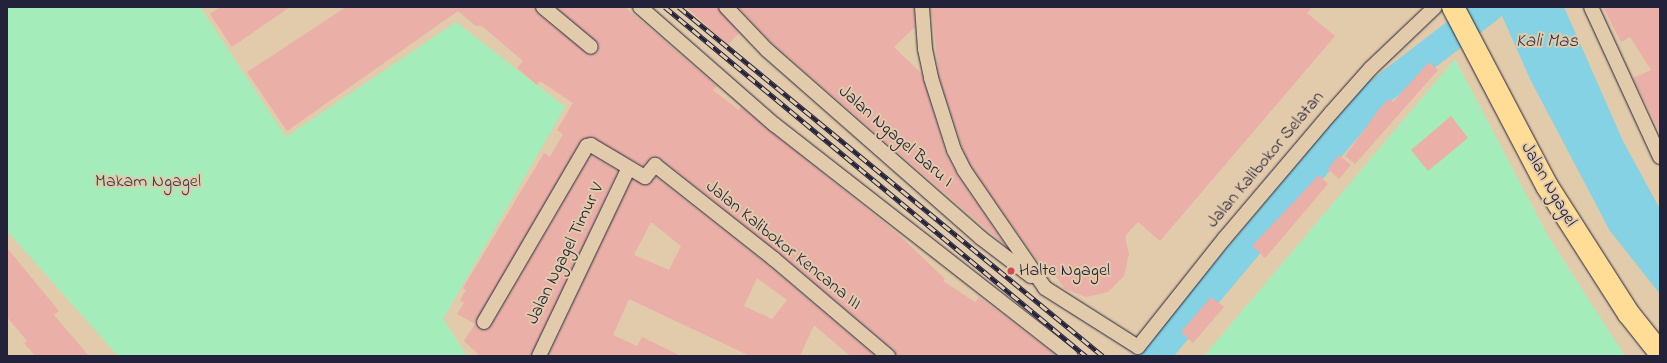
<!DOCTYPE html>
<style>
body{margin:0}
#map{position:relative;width:1667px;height:363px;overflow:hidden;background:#e2cbab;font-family:"Indie Flower",sans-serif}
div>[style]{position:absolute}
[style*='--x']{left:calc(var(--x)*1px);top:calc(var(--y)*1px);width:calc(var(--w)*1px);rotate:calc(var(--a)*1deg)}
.green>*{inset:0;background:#a4edbb}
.water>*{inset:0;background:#84d2e3}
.river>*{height:29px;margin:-14.5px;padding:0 14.5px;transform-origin:14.5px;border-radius:14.5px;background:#84d2e3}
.building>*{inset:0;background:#eaafa6}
.roads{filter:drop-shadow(0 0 1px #22223b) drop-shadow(0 0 1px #22223b)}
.street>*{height:14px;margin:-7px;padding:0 7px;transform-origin:7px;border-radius:7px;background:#e2cbab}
.highway>*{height:22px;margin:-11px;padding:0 11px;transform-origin:11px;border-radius:11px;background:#ffdd96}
.rail>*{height:4.5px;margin-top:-2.25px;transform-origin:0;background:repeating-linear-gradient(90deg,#e2cbab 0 9px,#22223b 0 18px);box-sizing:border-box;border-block:1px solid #22223b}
.dots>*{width:11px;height:11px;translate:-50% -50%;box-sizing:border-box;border:2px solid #e2cbab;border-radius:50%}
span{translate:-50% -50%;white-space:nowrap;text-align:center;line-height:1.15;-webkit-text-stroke:4px #e2cbab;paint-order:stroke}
.street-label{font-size:18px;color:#22223b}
.park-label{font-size:18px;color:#36404e}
.poi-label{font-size:18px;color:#22223b}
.left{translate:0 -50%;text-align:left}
.water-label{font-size:19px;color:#313c54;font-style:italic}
.frame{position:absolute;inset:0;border:8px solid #22223b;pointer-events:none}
</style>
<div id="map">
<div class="green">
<div style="clip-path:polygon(7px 7px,200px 7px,286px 137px,456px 22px,565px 107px,443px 319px,467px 356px,118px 356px,7px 231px)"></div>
<div style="clip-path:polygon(1455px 59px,1548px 236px,1625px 356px,1204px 356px)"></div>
</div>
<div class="water">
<div style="clip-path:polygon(1498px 7px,1564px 7px,1623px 141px,1660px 209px,1660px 294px,1610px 231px,1531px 81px)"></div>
</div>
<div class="river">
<div style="--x:1154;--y:356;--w:341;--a:-49.9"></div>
<div style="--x:1374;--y:95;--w:145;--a:-37.4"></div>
</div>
<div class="building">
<div style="clip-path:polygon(220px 7px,290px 7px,232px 47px,210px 14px)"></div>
<div style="clip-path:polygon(346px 7px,535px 7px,538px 14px,590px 55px,598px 52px,599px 44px,556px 7px,625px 7px,717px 86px,713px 90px,739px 110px,741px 107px,898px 234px,945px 279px,943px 281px,975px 302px,979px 297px,1057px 356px,896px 356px,894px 350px,779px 253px,660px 158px,652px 157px,643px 166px,590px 137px,580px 142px,476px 322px,480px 329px,491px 326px,591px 155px,618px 171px,531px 356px,480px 356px,464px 341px,475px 324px,457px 314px,464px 303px,460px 300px,466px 290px,463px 288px,544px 153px,550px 157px,563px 134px,557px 130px,573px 103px,540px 81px,537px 85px,517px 68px,523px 61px,482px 26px,476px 26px,458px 11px,287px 131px,247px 72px)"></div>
<div style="clip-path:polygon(686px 7px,718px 7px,739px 33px,728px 45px)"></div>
<div style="clip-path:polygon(738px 7px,914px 7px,915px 27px,894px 47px,921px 73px,946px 154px,957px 175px,1006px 246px,773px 44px)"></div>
<div style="clip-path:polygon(931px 7px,1312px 7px,1307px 13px,1335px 36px,1160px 241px,1138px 222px,1125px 236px,1129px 254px,1124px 276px,1108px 292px,1086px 297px,1065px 289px,1052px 271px,1035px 258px,971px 166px,962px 147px,939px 76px)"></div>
<div style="clip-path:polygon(1603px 7px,1660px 7px,1660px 132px,1633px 78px,1651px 70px,1630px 37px,1621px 42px)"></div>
<div style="clip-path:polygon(1429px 62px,1438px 70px,1355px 164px,1345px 156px,1380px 108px,1389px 99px,1393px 102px)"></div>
<div style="clip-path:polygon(1451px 116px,1468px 138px,1428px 171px,1411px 150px)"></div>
<div style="clip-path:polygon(1339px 155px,1351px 165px,1339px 179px,1328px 169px)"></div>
<div style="clip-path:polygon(1319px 175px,1328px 184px,1265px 258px,1252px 246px)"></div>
<div style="clip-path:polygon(evenodd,656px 177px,769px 266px,875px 356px,850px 356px,814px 325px,800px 356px,750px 356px,629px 299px,613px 335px,637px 346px,642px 337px,681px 356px,548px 356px,632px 179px,645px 185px,656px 177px,651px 222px,681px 246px,669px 270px,634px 255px,651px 222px,656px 177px,757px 278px,787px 300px,772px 319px,744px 306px,757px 278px)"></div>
<div style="clip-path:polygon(7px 248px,59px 311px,54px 315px,89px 356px,35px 356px,24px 343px,27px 341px,7px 317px)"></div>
<div style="clip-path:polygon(1211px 297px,1224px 307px,1193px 343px,1181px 332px)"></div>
</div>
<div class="roads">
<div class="street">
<div style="--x:543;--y:7;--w:62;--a:39.8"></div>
<div style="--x:640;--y:7;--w:179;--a:41.2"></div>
<div style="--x:775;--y:125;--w:375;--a:38"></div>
<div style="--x:726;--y:7;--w:59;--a:46.4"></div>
<div style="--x:767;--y:50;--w:285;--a:41.3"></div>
<div style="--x:981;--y:238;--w:63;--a:37.2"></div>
<div style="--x:922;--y:7;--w:42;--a:85.9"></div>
<div style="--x:925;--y:49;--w:30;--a:78"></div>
<div style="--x:931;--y:78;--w:76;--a:72.3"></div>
<div style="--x:954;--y:150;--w:22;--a:63"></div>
<div style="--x:964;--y:170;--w:143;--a:55.5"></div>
<div style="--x:1045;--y:288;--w:110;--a:32.4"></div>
<div style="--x:1138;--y:347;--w:138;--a:-51.5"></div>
<div style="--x:1224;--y:239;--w:165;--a:-49.7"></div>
<div style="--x:1331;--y:113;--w:60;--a:-48.4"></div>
<div style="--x:1371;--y:68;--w:88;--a:-43.6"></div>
<div style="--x:1591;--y:7;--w:165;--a:65.3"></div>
<div style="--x:484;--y:322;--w:204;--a:-59.7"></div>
<div style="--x:587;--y:146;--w:4;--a:-14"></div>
<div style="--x:591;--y:145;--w:63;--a:30.7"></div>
<div style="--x:645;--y:177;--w:16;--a:-50"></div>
<div style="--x:655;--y:165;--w:152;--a:38.3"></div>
<div style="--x:774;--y:259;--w:150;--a:40.4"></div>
<div style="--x:539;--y:356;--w:207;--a:-64.5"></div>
</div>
<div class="highway">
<div style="--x:1453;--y:7;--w:202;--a:62.3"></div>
<div style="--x:1547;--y:186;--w:152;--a:57.4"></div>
<div style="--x:1629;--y:314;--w:50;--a:51.5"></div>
</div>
</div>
<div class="rail">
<div style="--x:665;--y:7;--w:547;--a:39.66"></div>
<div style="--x:679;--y:7;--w:549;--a:39.46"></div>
</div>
<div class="dots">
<div style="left:1011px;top:271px;background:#d1495b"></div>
</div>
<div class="street-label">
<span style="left:895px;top:137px;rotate:41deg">Jalan Ngagel Baru I</span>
<span style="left:1266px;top:160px;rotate:-50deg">Jalan Kalibokor Selatan</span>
<span style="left:1548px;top:185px;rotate:60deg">Jalan Ngagel</span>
<span style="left:783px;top:246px;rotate:39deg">Jalan Kalibokor Kencana III</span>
<span style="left:566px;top:254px;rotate:-64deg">Jalan Ngagel Timur V</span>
</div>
<div class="park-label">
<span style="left:148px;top:182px">Makam Ngagel</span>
</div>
<div class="poi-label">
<span class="left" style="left:1019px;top:271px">Halte Ngagel</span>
</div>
<div class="water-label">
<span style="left:1547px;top:42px">Kali Mas</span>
</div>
<div class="frame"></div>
</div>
